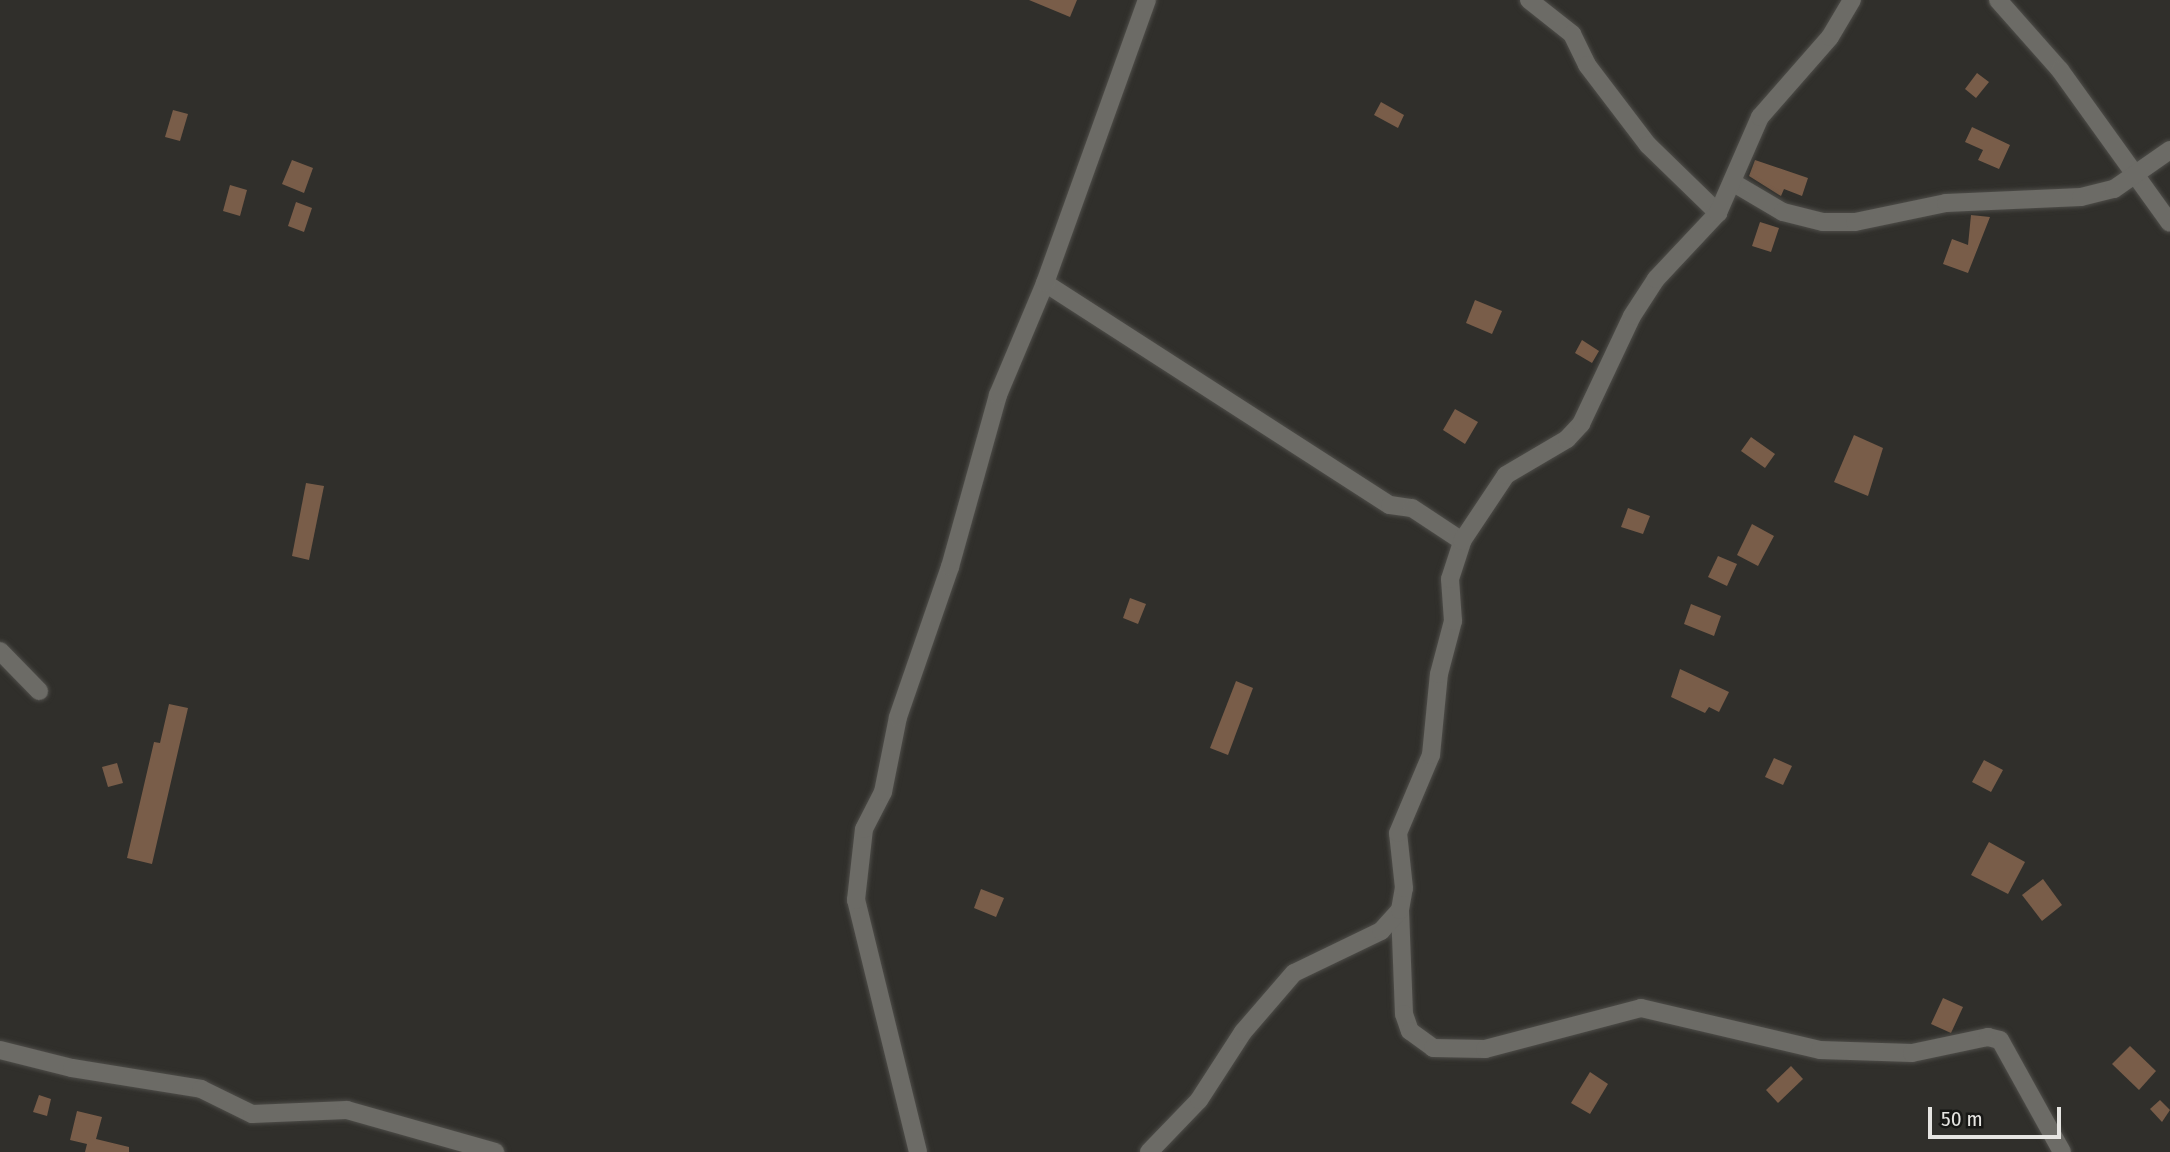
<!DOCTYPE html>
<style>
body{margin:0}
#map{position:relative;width:2170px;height:1152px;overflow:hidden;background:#302f2b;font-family:"Fira Sans Condensed",sans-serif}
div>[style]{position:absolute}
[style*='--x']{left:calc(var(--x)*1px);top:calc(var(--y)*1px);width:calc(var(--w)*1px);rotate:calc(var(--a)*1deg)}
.building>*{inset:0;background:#795d49}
.roads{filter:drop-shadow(0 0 2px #4e4d49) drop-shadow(0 0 2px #4e4d49)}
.minor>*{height:18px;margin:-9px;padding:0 9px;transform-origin:9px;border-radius:9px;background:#6c6b66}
span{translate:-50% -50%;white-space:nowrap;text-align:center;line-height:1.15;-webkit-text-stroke:5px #171715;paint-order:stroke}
.scale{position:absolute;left:1928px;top:1107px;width:133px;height:32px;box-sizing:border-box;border:4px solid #e6e5e2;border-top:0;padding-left:9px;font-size:21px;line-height:24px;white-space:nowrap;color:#e6e5e2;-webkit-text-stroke:5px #171715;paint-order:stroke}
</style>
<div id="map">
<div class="building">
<div style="clip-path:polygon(1029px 0,1077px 0,1070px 17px)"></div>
<div style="clip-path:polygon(1977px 73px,1989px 82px,1976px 98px,1965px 89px)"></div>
<div style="clip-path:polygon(1381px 102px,1404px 115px,1398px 128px,1374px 115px)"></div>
<div style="clip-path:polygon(173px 110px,188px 114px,180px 141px,165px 137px)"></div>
<div style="clip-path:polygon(1972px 127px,2010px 145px,1999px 169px,1978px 160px,1983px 150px,1965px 142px)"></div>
<div style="clip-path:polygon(292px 160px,313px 168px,304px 193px,282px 184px)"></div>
<div style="clip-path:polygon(1755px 160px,1808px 178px,1802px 196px,1784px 189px,1781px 196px,1749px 176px)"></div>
<div style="clip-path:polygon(230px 185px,247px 190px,240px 216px,223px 211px)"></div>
<div style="clip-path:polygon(296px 202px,312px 208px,304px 232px,288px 226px)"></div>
<div style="clip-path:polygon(1971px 215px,1990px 217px,1968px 273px,1943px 264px,1952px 239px,1968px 245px)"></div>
<div style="clip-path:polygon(1760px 222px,1779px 228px,1771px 252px,1752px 246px)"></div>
<div style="clip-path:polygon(1475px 300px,1502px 311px,1492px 334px,1466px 323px)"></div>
<div style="clip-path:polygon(1582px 340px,1599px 351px,1592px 363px,1575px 353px)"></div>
<div style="clip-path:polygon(1455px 409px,1478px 422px,1465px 444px,1443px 430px)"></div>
<div style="clip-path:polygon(1854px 435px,1883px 448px,1868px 496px,1834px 482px)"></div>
<div style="clip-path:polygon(1751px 437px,1775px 454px,1765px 468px,1741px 451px)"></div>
<div style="clip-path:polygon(306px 483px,324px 486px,309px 560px,292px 556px)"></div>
<div style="clip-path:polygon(1628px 508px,1650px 516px,1643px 534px,1621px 527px)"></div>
<div style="clip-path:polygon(1752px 524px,1774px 536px,1758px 566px,1737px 555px)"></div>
<div style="clip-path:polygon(1718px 556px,1737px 564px,1727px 586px,1708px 577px)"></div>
<div style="clip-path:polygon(1130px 598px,1146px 604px,1138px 624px,1123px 618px)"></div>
<div style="clip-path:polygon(1691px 604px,1721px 616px,1714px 636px,1684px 624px)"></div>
<div style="clip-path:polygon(1680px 669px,1729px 692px,1719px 712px,1709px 707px,1705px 713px,1671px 697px)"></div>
<div style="clip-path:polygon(1236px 681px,1253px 688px,1228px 755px,1210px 748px)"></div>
<div style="clip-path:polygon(169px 704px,188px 708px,152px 864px,127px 858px,154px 742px,160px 743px)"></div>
<div style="clip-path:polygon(1774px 758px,1792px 766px,1783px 785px,1765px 777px)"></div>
<div style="clip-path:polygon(1984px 760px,2003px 770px,1991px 792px,1972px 782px)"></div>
<div style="clip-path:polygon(117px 763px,123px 783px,108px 787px,102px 767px)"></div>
<div style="clip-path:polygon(1989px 842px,2025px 862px,2008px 894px,1971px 875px)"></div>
<div style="clip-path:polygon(2043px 879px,2062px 905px,2042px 921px,2022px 895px)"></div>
<div style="clip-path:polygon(981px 889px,1004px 898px,996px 917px,974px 908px)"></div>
<div style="clip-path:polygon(1943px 998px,1963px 1007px,1951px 1033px,1931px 1024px)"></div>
<div style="clip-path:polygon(2130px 1046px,2156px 1071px,2139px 1090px,2112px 1064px)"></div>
<div style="clip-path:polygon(1791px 1066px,1803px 1079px,1778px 1103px,1766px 1090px)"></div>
<div style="clip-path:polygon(1590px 1072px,1608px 1084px,1590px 1114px,1571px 1103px)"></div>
<div style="clip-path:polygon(39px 1095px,51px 1099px,47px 1116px,33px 1112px)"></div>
<div style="clip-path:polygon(2160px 1100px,2170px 1110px,2162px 1122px,2150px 1109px)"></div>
<div style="clip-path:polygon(77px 1111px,102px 1117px,96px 1139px,129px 1147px,129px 1152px,85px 1152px,87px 1144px,70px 1140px)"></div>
</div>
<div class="roads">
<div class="minor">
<div style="--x:1529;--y:0;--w:55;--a:38.3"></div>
<div style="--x:1572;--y:34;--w:34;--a:64"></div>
<div style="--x:1587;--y:65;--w:101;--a:52.7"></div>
<div style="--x:1648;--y:145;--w:98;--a:44.2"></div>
<div style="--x:1998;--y:0;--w:94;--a:48.5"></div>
<div style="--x:2060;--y:70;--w:188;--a:54.3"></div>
<div style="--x:1732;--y:182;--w:59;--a:30.5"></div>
<div style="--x:1783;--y:212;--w:41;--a:14"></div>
<div style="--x:1823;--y:222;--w:32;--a:0"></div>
<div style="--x:1855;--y:222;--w:93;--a:-11.8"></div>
<div style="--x:1946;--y:203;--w:135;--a:-2.5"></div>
<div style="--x:2081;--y:197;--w:34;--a:-14"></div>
<div style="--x:2114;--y:189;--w:68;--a:-34.9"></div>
<div style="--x:1045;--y:283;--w:410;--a:32.8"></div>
<div style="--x:1390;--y:505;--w:22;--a:8"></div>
<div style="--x:1412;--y:508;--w:60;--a:33.4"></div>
<div style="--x:0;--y:651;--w:56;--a:45.7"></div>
<div style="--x:1400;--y:910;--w:104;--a:87.8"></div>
<div style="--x:1404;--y:1014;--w:18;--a:71"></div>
<div style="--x:1410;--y:1031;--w:29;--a:36"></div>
<div style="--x:1433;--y:1048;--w:52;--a:1.1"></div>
<div style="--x:1485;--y:1049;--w:161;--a:-14.7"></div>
<div style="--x:1641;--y:1008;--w:184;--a:13.2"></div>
<div style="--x:1820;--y:1050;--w:92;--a:1.9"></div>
<div style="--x:1912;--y:1053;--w:78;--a:-11.9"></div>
<div style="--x:1988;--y:1037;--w:12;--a:14"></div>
<div style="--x:2000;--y:1040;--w:128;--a:61"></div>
<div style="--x:0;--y:1050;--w:74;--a:14"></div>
<div style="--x:72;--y:1068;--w:131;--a:9.2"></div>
<div style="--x:201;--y:1089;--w:57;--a:26.1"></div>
<div style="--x:252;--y:1114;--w:95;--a:-2.4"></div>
<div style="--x:347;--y:1110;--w:154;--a:15.8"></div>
<div style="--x:918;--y:1152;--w:260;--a:-103.8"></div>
<div style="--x:856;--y:900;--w:71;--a:-83.6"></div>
<div style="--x:864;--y:829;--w:42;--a:-62.8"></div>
<div style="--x:883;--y:792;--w:76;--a:-78.7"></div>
<div style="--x:898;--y:717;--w:159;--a:-70.9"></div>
<div style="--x:950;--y:567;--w:179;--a:-74.4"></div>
<div style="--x:998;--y:395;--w:121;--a:-67.2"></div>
<div style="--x:1045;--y:283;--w:301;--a:-70.2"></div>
<div style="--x:1149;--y:1152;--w:72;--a:-46.1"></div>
<div style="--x:1199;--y:1100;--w:81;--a:-57.1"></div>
<div style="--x:1243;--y:1032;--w:78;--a:-49.2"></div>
<div style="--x:1294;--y:973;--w:97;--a:-25.8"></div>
<div style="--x:1381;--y:931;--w:28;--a:-48"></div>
<div style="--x:1400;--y:910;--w:22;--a:-80"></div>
<div style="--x:1404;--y:888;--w:55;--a:-96.2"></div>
<div style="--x:1398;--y:833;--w:85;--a:-67.1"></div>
<div style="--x:1431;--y:755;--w:81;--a:-84.4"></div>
<div style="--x:1439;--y:674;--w:55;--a:-75.2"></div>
<div style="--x:1453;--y:621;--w:42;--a:-94.1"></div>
<div style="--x:1450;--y:579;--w:40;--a:-72"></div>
<div style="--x:1462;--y:541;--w:79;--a:-56.3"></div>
<div style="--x:1506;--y:475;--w:71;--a:-30.5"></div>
<div style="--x:1567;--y:439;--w:21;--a:-47"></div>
<div style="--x:1581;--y:424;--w:119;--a:-64.7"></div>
<div style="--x:1632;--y:316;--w:44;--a:-57"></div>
<div style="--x:1656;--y:279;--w:91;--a:-46.8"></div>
<div style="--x:1718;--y:213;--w:105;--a:-66.4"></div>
<div style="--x:1760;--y:117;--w:106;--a:-48.8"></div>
<div style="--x:1830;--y:37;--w:43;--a:-59.3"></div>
</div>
</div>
<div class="scale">50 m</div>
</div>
